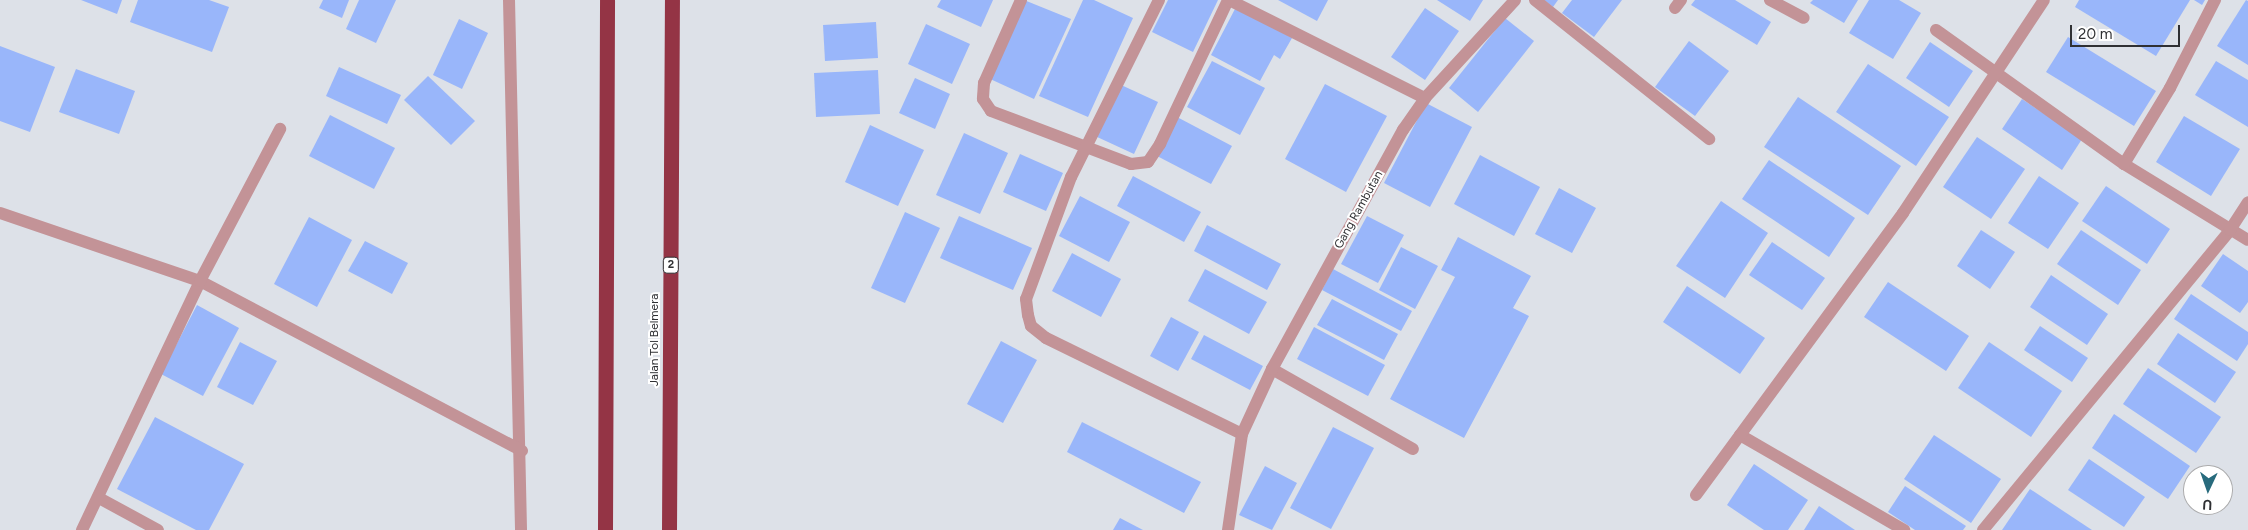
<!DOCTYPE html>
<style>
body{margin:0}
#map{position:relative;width:2248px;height:530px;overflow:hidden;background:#dde1e8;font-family:Figtree,sans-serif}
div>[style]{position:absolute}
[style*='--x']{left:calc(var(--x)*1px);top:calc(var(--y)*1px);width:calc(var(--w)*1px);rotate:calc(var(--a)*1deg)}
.building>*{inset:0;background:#99b6fa}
.minor>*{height:12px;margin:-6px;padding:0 6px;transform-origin:6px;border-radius:6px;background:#c39397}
.highway>*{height:15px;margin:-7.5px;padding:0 7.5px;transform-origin:7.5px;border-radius:7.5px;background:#943445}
span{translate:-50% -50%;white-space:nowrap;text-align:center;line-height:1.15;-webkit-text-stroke:4px #fff;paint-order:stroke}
.shield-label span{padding:1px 4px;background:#fff;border:1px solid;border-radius:4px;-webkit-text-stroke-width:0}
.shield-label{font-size:11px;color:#2f3033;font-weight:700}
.street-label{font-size:12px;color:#2f3033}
.north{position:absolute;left:2183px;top:465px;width:50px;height:50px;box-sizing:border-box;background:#fff;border:1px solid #acacad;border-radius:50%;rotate:183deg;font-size:14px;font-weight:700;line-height:20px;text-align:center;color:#2f3033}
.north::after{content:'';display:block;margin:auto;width:18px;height:22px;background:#286b7d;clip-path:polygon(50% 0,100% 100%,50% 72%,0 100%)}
.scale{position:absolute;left:2070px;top:25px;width:110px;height:22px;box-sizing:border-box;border:2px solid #2f3033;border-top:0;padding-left:6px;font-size:15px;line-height:18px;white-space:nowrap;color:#2f3033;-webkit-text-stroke:4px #fff;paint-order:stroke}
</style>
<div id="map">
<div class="building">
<div style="clip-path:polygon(81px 0,122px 0,117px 14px)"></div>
<div style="clip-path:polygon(138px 0,209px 0,229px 7px,212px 52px,130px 22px)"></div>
<div style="clip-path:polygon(323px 0,349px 0,342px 18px,319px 8px)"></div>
<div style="clip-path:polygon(359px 0,396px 0,376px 43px,346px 29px)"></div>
<div style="clip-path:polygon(941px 0,993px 0,981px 27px,937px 7px)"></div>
<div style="clip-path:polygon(1024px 0,1071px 19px,1034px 99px,988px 78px)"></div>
<div style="clip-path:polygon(1083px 0,1094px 0,1133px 18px,1088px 117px,1039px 96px)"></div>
<div style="clip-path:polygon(1168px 0,1218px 0,1193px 52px,1152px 32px)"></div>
<div style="clip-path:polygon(1278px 0,1328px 0,1317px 21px)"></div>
<div style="clip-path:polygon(1437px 0,1483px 0,1470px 21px)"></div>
<div style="clip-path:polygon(1544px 0,1558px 0,1553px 7px)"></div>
<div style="clip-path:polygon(1572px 0,1622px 0,1594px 37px,1562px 13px)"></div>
<div style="clip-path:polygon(1695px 0,1735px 0,1771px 22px,1757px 45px,1691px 5px)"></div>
<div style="clip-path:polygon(1813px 0,1858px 0,1844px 23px,1810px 3px)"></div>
<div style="clip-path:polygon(1869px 0,1899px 0,1921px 13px,1893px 59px,1849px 33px)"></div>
<div style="clip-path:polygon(2079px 0,2190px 0,2156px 56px,2075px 7px)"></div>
<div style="clip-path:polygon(2194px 0,2205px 0,2202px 5px)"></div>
<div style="clip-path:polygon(2246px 0,2248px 1px,2248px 65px,2217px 46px)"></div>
<div style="clip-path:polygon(1236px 7px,1292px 38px,1280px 59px,1274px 55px,1260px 81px,1211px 55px)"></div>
<div style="clip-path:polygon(1425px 8px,1459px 31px,1425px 80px,1391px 57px)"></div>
<div style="clip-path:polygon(1505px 18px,1534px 41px,1478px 112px,1449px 88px)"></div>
<div style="clip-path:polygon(459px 19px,488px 33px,462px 89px,433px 75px)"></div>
<div style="clip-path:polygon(876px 22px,878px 58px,825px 61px,823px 25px)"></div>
<div style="clip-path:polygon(926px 24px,970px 44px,952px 84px,908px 64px)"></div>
<div style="clip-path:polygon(2068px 37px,2156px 91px,2134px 126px,2046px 72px)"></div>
<div style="clip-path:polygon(1689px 41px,1729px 71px,1695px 116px,1655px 87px)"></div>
<div style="clip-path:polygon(1930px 42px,1973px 71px,1949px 107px,1906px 78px)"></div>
<div style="clip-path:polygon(0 46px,55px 67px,30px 132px,0 121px)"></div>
<div style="clip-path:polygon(1212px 61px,1265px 88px,1240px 135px,1187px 107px)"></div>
<div style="clip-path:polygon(2216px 61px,2248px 80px,2248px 127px,2195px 95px)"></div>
<div style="clip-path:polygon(1868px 64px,1949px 117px,1916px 166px,1836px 112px)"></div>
<div style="clip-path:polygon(339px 67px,401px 95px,387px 124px,326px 96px)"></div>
<div style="clip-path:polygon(76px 69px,135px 91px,119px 134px,59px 112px)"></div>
<div style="clip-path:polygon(878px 70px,880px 114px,816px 117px,814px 73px)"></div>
<div style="clip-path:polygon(428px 76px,475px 121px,451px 145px,404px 100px)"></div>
<div style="clip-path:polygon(915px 78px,950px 94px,935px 129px,899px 113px)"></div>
<div style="clip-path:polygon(1119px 84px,1158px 102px,1134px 154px,1095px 136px)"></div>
<div style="clip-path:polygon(1325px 84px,1387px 116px,1346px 192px,1285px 159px)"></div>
<div style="clip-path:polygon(1798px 97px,1901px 166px,1868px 215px,1764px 147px)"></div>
<div style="clip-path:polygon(2022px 99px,2082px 139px,2062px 170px,2002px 129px)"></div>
<div style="clip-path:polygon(1426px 103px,1472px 127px,1430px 207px,1384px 183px)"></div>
<div style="clip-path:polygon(330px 115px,395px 148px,374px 189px,309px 156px)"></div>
<div style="clip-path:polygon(2184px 116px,2240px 149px,2211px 196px,2156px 162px)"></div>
<div style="clip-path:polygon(1177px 117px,1232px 146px,1211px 184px,1157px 156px)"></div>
<div style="clip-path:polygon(870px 125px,924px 150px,898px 206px,845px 182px)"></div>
<div style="clip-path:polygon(964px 133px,1008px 153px,980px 214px,936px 195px)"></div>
<div style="clip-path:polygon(1977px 137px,2025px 169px,1991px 219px,1943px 187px)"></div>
<div style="clip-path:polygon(1020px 154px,1063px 173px,1046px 211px,1003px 192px)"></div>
<div style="clip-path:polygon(1480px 155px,1540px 187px,1514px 236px,1454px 204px)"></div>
<div style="clip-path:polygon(1769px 160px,1855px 218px,1829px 257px,1742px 199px)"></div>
<div style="clip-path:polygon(1133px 176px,1201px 212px,1184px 242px,1117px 206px)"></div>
<div style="clip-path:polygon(2039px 176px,2079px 203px,2048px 249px,2008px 223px)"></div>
<div style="clip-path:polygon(2106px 186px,2170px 229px,2147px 264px,2082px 221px)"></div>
<div style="clip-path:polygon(1559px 188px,1596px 208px,1572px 253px,1535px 234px)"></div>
<div style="clip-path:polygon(1080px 196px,1130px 222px,1109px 262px,1059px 236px)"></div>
<div style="clip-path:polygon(1721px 201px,1768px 233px,1725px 298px,1676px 266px)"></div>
<div style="clip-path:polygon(905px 212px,940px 228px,905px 303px,871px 288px)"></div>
<div style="clip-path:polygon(959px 216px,1032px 248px,1013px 290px,940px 258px)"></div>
<div style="clip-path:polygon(1367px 216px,1404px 235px,1378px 283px,1341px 264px)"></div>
<div style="clip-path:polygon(309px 217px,352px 240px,317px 307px,274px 284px)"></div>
<div style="clip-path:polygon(1207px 225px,1281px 264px,1267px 290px,1194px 251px)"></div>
<div style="clip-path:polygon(1981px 230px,2015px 252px,1990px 289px,1957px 266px)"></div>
<div style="clip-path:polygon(2081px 230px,2141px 270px,2118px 305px,2057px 264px)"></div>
<div style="clip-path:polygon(1458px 237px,1531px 276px,1513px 308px,1529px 316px,1464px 438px,1390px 399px,1455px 277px,1441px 270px)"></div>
<div style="clip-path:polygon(365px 241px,408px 263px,392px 294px,348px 271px)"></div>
<div style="clip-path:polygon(1772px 242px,1825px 278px,1802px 310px,1749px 275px)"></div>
<div style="clip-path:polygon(1401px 247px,1438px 266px,1415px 309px,1379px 290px)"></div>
<div style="clip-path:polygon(1072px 253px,1121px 279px,1101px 317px,1052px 291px)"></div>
<div style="clip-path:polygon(2223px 254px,2248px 271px,2248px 302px,2240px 313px,2201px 286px)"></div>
<div style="clip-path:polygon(1205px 269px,1267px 302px,1249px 334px,1188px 301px)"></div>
<div style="clip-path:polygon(1333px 269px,1412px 311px,1401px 331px,1322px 290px)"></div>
<div style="clip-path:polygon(2051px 275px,2108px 314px,2087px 345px,2030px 307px)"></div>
<div style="clip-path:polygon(1888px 282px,1969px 336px,1946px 371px,1864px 317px)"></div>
<div style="clip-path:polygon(1687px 286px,1765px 338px,1740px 374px,1663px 322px)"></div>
<div style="clip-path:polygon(2191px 294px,2248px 332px,2248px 344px,2237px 361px,2174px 319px)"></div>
<div style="clip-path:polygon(1332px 299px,1398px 334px,1384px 360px,1317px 325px)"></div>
<div style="clip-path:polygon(197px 305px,239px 328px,203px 396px,161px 374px)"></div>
<div style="clip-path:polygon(1171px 317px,1199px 332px,1178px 371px,1150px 356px)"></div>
<div style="clip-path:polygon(2040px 326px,2088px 358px,2072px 382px,2024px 350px)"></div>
<div style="clip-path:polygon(1314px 327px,1385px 365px,1368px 396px,1297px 359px)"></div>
<div style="clip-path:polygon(2178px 333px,2236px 372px,2215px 403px,2157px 364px)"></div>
<div style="clip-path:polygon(1204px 335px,1263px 366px,1250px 390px,1191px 359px)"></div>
<div style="clip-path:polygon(1001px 341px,1037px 360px,1003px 423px,967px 404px)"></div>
<div style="clip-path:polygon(240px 342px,277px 361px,253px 405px,217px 387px)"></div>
<div style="clip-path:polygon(1989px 342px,2062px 391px,2031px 437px,1958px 388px)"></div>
<div style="clip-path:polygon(2148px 368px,2221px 417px,2196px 453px,2123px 404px)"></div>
<div style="clip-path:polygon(2114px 414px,2190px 466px,2168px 499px,2092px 448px)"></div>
<div style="clip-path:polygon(155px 417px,244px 464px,209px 530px,196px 530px,117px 489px)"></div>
<div style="clip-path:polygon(1082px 422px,1201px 482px,1184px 513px,1067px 452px)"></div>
<div style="clip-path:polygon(1333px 427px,1374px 448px,1331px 529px,1290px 508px)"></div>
<div style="clip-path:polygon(1934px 435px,2001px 479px,1971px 523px,1904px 479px)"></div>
<div style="clip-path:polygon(2089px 459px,2145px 497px,2124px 527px,2068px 490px)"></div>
<div style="clip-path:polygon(1754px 464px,1808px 500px,1788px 530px,1764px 530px,1727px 505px)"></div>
<div style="clip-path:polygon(1265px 466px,1297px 483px,1272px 530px,1239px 515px)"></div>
<div style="clip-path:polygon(1905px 486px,1966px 526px,1963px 530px,1915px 530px,1888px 512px)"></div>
<div style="clip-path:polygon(2030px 489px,2092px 530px,2002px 530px)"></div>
<div style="clip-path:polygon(1819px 506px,1855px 530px,1804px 530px)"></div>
<div style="clip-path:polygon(1120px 518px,1143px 530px,1113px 530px)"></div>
</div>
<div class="minor">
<div style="--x:509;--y:0;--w:530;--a:88.7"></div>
<div style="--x:1021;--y:0;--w:91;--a:114"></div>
<div style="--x:984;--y:83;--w:16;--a:94"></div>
<div style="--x:983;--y:99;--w:14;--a:56"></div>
<div style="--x:991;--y:111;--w:150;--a:20.7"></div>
<div style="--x:1131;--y:164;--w:17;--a:-7"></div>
<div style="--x:1148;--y:162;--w:22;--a:-56"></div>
<div style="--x:1160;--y:144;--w:159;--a:-64.7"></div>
<div style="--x:1159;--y:0;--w:198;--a:116.4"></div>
<div style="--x:1071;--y:177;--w:130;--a:110.2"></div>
<div style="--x:1026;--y:299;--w:16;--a:83"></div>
<div style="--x:1028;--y:315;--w:11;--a:75"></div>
<div style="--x:1031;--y:326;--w:19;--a:39"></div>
<div style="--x:1046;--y:338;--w:218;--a:26.1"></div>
<div style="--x:1229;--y:0;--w:219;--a:26.6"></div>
<div style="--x:1535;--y:0;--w:223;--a:38.6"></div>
<div style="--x:1770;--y:0;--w:38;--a:28"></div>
<div style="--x:1675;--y:8;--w:10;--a:-53"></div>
<div style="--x:1936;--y:30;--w:231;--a:35.5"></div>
<div style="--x:2124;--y:164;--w:145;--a:31.5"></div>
<div style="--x:2124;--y:164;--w:89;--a:-58.8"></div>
<div style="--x:2170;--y:88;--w:99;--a:-62.9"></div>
<div style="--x:0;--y:213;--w:211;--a:18.8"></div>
<div style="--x:200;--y:281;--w:364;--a:27.8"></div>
<div style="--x:1272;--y:369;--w:162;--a:29.6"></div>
<div style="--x:1740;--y:435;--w:190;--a:30.1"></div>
<div style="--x:1696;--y:495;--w:350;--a:-53.7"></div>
<div style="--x:1903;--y:213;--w:255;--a:-56.5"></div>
<div style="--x:99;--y:498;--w:67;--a:28.5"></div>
<div style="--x:82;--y:530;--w:276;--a:-64.6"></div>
<div style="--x:200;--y:281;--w:172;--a:-62.2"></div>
<div style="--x:1228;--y:530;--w:97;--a:-81.7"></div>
<div style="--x:1242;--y:434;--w:72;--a:-65.2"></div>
<div style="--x:1272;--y:369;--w:273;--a:-61.3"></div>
<div style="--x:1403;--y:130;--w:39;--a:-55"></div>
<div style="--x:1425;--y:98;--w:133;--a:-47.4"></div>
<div style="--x:1983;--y:530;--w:389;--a:-50.5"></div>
<div style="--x:2230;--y:230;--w:33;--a:-57"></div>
</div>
<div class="highway">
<div style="--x:605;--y:530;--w:530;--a:-89.78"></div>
<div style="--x:669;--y:530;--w:530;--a:-89.68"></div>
</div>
<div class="shield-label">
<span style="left:671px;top:265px">2</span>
</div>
<div class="street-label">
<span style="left:1359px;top:210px;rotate:-61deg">Gang Rambutan</span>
<span style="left:655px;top:340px;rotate:-90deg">Jalan Tol Belmera</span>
</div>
<div class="north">U</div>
<div class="scale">20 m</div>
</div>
